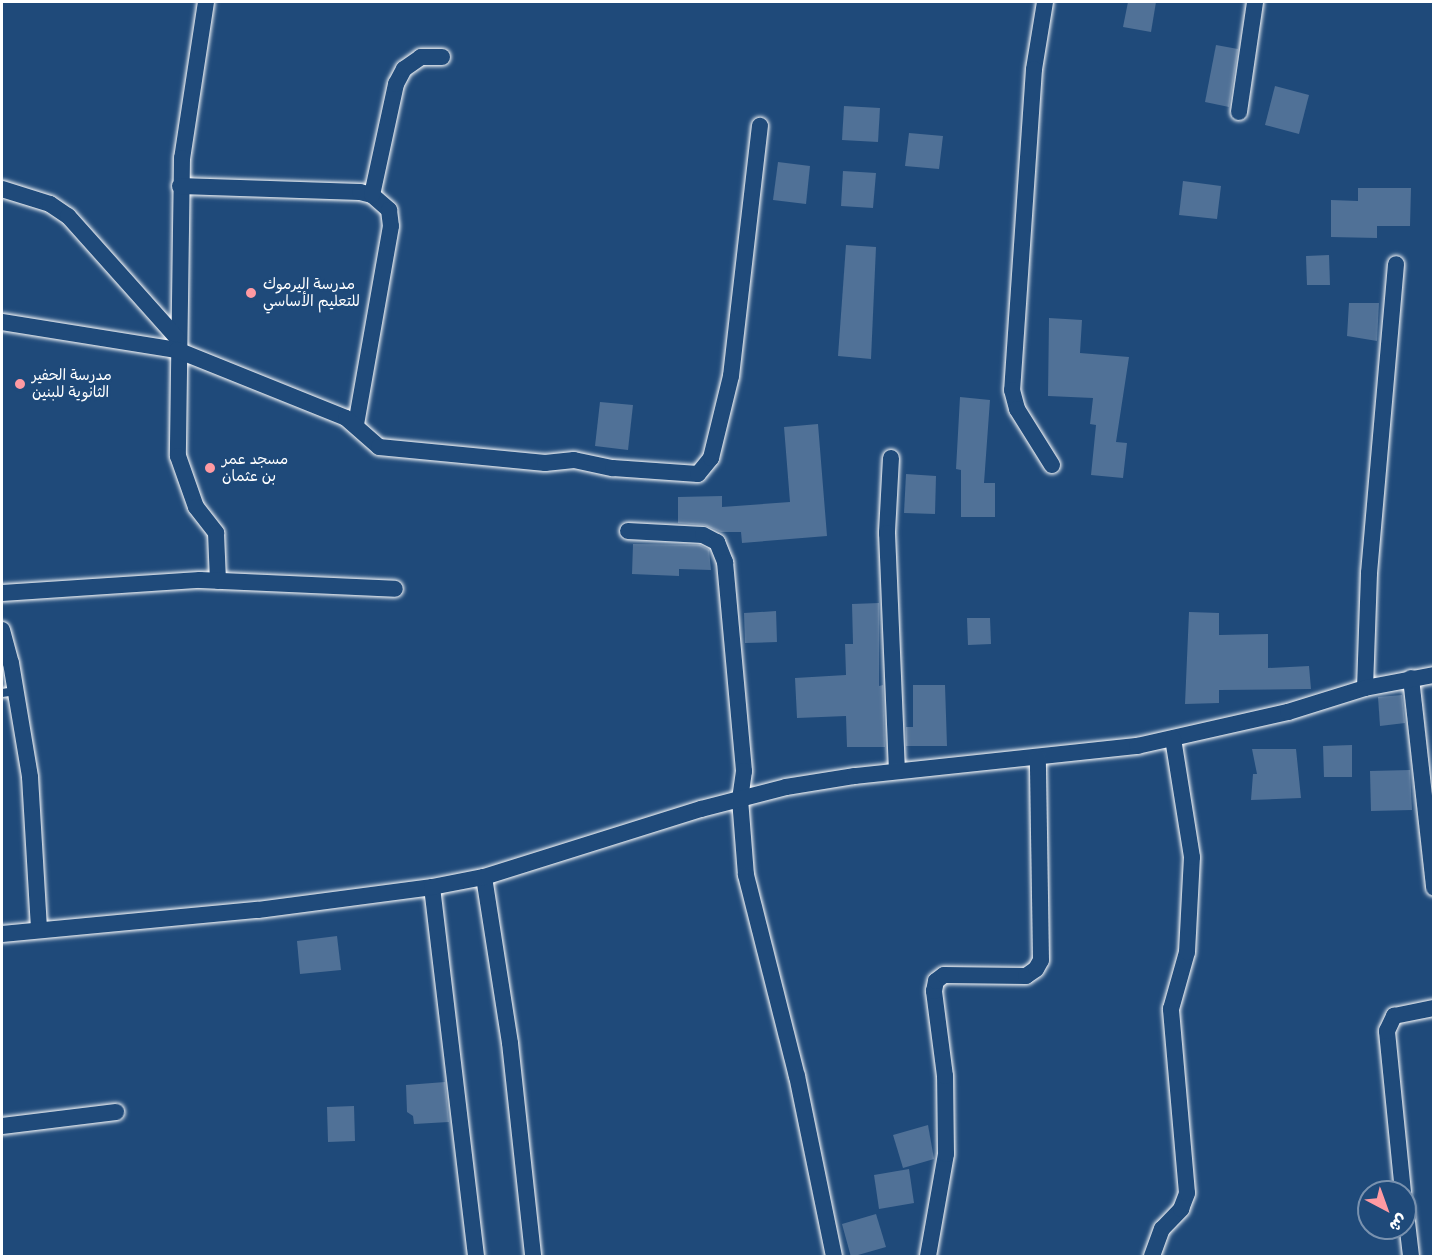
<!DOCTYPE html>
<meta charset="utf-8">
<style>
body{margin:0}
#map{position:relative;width:1435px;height:1258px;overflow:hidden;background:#1f4a7a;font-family:"Balsamiq Sans","Playpen Sans Arabic",sans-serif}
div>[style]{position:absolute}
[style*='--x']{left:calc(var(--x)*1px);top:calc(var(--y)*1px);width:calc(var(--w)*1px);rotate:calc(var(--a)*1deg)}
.building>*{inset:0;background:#507197}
.roads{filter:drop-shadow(0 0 2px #fff) drop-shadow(0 0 2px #fff)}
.service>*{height:8px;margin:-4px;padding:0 4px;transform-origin:4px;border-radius:4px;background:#1f4a7a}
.minor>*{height:16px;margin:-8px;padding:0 8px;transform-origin:8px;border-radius:8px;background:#1f4a7a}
.dots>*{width:16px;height:16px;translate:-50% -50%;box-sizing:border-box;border:3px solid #1f4a7a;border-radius:50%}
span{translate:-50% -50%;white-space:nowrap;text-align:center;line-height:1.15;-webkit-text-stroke:4.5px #1f4a7a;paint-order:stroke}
.poi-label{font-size:15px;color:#fff}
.left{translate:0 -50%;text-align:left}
.frame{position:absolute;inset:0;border:3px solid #fff;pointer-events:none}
.north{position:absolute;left:1357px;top:1180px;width:60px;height:60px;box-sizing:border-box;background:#1f4a7a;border:2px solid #7992af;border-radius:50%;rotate:139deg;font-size:16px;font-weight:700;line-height:24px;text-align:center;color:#fff}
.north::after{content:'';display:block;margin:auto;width:21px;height:27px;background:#ff9aa2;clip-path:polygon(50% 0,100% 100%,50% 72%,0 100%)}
</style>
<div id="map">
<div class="building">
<div style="clip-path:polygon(1128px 2px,1156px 2px,1151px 32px,1123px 27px)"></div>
<div style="clip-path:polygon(1216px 45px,1238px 49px,1229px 107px,1205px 102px)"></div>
<div style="clip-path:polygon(1275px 86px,1309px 95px,1299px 134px,1265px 125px)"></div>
<div style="clip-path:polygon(844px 106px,880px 108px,878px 142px,842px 140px)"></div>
<div style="clip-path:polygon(909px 133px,943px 136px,939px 169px,905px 166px)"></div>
<div style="clip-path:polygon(778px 162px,810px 166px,806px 204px,773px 200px)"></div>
<div style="clip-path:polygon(843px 171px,876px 173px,873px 208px,841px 206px)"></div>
<div style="clip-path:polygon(1183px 181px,1221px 186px,1217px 219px,1179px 215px)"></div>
<div style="clip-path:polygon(1358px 188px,1411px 188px,1410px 226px,1377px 226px,1377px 238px,1331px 237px,1331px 200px,1358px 201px)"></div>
<div style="clip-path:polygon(846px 245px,876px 247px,871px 359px,838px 356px)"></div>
<div style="clip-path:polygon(1329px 255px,1330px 285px,1307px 285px,1306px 256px)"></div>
<div style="clip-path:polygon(1349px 303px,1379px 303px,1377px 341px,1347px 336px)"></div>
<div style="clip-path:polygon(1049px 318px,1082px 320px,1080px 353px,1129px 357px,1116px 442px,1127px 443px,1123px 478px,1091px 475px,1096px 425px,1090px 424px,1093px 398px,1048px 396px)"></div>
<div style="clip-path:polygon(960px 397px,990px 400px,984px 483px,995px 483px,995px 517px,961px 517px,961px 470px,956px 469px)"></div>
<div style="clip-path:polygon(600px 402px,633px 405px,628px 450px,595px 446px)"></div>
<div style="clip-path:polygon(818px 424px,827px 536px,742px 543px,741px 532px,721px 532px,704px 525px,678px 523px,678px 497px,722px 496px,722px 507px,790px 502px,784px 427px)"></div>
<div style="clip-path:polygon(906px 474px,936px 476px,935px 514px,904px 513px)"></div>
<div style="clip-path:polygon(633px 544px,700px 545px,709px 550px,711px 570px,679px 569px,679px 576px,632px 574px)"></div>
<div style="clip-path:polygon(879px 603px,879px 686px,883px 685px,885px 747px,847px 747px,846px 716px,797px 718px,795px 678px,846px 675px,845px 644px,853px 644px,852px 604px)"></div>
<div style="clip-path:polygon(776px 611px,777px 642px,745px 643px,744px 613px)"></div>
<div style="clip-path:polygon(1189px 612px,1219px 613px,1219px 635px,1268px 634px,1268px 668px,1309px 666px,1311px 689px,1219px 690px,1219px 703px,1185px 704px)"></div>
<div style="clip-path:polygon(967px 618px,990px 618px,991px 644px,968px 645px)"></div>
<div style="clip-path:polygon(913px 685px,945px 685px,947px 746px,906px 746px,906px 727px,913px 727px)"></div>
<div style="clip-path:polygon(1402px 695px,1405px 723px,1380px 726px,1378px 697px)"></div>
<div style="clip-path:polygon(1352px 745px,1352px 777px,1324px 777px,1323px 746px)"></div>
<div style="clip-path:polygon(1252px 749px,1296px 749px,1301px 798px,1251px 800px,1253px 774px,1257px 774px)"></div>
<div style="clip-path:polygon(1410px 770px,1412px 810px,1371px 811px,1370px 771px)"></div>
<div style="clip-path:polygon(337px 936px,341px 970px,300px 974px,297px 941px)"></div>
<div style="clip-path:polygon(445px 1082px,449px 1122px,414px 1124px,413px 1116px,407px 1112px,406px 1085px)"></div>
<div style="clip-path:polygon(354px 1106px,355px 1141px,328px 1142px,327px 1107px)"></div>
<div style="clip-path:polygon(928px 1125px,934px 1159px,903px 1168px,893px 1135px)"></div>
<div style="clip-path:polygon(909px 1169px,914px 1203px,879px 1209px,874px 1175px)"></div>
<div style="clip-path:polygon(876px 1214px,886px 1247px,851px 1257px,842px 1224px)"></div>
</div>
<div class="roads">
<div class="service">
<div style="--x:2;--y:693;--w:14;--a:-8"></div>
</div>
<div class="minor">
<div style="--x:206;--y:2;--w:158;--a:98.7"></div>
<div style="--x:182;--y:158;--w:298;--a:90.8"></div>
<div style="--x:178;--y:456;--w:54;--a:70.6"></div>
<div style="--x:196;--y:507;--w:33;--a:52"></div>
<div style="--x:216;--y:533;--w:48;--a:87.6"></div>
<div style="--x:1045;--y:2;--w:68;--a:99.3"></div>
<div style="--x:1034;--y:69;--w:322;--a:93.9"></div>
<div style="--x:1012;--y:390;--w:20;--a:75"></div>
<div style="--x:1017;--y:409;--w:66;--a:58"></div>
<div style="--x:1239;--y:112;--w:111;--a:-81.7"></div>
<div style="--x:180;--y:186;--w:180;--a:1.9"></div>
<div style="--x:360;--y:192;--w:12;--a:14"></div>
<div style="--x:372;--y:195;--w:23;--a:41"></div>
<div style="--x:389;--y:210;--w:16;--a:83"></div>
<div style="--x:391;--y:226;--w:202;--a:100"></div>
<div style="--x:2;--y:189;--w:50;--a:17.4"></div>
<div style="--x:50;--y:204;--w:22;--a:34"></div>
<div style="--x:68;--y:216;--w:164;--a:48.2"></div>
<div style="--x:372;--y:195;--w:114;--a:-77.8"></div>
<div style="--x:396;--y:84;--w:17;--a:-62"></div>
<div style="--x:404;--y:69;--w:21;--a:-35"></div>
<div style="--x:421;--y:57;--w:21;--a:0"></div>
<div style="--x:2;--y:322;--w:177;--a:9.1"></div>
<div style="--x:177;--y:350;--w:182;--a:21.9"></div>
<div style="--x:346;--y:418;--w:44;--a:41.3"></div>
<div style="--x:379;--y:447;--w:167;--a:5.5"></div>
<div style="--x:545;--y:463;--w:29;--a:-6"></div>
<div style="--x:574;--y:460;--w:40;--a:12"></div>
<div style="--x:613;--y:468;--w:85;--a:4"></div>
<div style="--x:698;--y:474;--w:21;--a:-51"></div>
<div style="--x:711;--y:458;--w:84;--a:-76.3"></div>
<div style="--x:731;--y:376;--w:252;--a:-83.4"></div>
<div style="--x:891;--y:458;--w:75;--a:93.1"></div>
<div style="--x:887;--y:533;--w:238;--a:87.6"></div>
<div style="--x:628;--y:531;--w:75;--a:3.1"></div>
<div style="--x:703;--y:535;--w:16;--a:27"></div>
<div style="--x:717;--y:542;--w:22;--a:68"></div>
<div style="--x:725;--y:562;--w:210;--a:84.8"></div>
<div style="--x:744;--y:771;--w:28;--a:98"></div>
<div style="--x:740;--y:799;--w:76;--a:85.5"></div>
<div style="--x:746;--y:875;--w:207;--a:75.8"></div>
<div style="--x:797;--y:1076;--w:184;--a:78.4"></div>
<div style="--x:2;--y:593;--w:198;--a:-3.8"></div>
<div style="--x:200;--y:580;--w:195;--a:2.6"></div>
<div style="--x:2;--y:630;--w:34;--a:75"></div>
<div style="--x:11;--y:663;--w:116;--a:80.5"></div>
<div style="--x:30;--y:777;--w:152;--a:86.6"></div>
<div style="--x:1411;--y:678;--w:211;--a:83.7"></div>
<div style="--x:1365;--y:688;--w:115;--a:-88"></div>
<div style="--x:1369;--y:573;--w:310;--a:-85"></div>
<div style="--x:484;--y:877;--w:168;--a:81.1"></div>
<div style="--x:510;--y:1043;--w:214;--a:83.8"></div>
<div style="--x:432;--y:887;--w:372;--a:83.2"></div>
<div style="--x:2;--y:934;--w:257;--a:-5.4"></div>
<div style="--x:258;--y:910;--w:176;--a:-7.5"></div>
<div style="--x:432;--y:887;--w:53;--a:-10.9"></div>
<div style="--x:484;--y:877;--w:227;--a:-17.4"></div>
<div style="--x:701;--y:809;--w:88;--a:-14.5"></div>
<div style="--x:786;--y:787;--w:70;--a:-9.1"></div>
<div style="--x:855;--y:776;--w:284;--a:-6.1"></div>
<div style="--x:1137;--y:746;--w:155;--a:-12.7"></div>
<div style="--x:1288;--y:712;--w:81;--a:-17.3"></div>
<div style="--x:1365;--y:688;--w:70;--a:-10.7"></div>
<div style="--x:2;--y:1126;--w:115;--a:-7"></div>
<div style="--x:1403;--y:1192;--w:162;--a:-95.7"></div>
<div style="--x:1387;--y:1031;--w:17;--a:-65"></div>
<div style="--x:1394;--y:1016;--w:41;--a:-11.3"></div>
<div style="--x:1405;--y:1205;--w:51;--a:83.3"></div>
<div style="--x:928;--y:1256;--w:104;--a:-80"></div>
<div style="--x:946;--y:1154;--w:78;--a:-90.7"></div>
<div style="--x:945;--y:1076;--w:86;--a:-97.4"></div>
<div style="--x:934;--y:991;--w:10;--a:-79"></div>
<div style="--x:936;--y:981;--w:10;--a:-37"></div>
<div style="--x:944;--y:975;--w:82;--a:0.7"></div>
<div style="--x:1026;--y:976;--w:12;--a:-35"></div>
<div style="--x:1036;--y:969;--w:10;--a:-61"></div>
<div style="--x:1041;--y:960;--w:202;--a:-90.9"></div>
<div style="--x:1152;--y:1256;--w:29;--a:-70"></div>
<div style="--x:1162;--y:1229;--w:28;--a:-46"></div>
<div style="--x:1181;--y:1209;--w:17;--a:-69"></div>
<div style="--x:1187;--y:1193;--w:185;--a:-95"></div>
<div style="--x:1171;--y:1009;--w:59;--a:-74.3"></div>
<div style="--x:1187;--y:952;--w:95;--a:-87"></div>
<div style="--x:1192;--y:857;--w:120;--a:-99.1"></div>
</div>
</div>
<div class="dots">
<div style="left:251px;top:293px;background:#ff9aa2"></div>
<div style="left:20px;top:384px;background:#ff9aa2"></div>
<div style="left:210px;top:468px;background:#ff9aa2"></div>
</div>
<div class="poi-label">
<span class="left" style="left:263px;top:293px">مدرسة اليرموك<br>للتعليم الأساسي</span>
<span class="left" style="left:32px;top:384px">مدرسة الحفير<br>الثانوية للبنين</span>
<span class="left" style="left:222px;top:468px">مسجد عمر<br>بن عثمان</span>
</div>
<div class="frame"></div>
<div class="north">ش</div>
</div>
